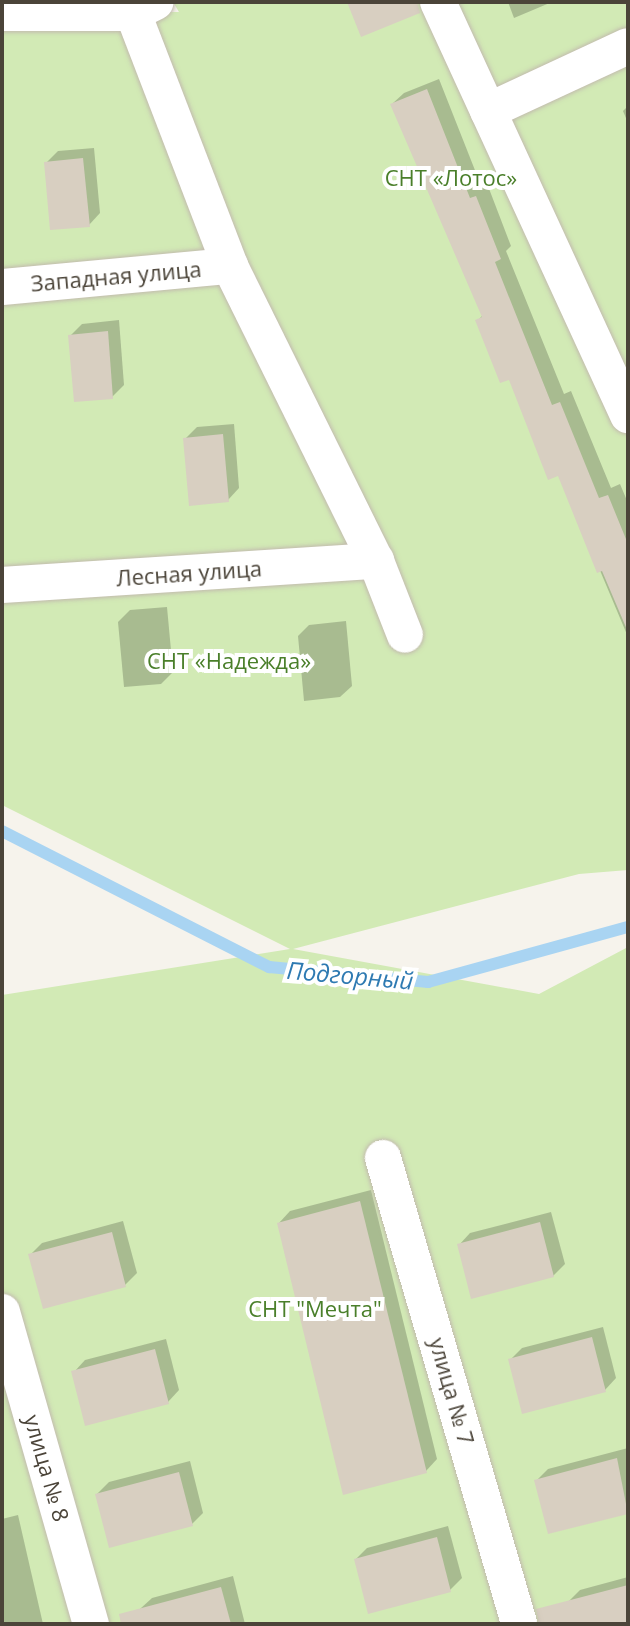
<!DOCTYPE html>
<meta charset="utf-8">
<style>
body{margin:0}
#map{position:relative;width:630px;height:1626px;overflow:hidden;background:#f6f3ec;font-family:"Open Sans",sans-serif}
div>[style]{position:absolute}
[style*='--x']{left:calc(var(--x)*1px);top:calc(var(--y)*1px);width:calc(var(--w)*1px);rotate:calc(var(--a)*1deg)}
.green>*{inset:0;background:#d2eab5}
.shadow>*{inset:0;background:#0003}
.stream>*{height:12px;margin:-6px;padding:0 6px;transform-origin:6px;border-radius:6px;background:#a9d4f2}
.building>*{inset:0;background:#d8cfc1}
.roads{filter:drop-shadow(0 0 2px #c2bbae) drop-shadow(0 0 2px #c2bbae)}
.street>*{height:36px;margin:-18px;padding:0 18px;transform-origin:18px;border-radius:18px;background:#fff}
span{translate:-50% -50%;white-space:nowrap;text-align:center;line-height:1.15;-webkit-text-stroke:8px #fff;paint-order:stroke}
.park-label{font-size:22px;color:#4a7f2a}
.street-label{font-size:22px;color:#4b4439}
.water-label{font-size:24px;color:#2e7ab2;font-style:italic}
.frame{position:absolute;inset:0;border:4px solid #4b4439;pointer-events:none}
</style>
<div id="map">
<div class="green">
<div style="clip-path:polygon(2px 2px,133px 12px,179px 12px,173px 2px,628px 2px,628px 870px,579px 874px,293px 949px,539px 994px,628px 947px,628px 1624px,2px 1624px,2px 995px,290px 949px,2px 805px)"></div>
</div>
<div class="shadow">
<div style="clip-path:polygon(508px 2px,552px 2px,514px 18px)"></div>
<div style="clip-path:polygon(439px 79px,482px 188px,488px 186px,511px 246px,506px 251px,564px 394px,571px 391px,611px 488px,620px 484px,628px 503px,628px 637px,559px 473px,478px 320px,483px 315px,392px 104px,404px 93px)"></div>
<div style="clip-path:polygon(628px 106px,628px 123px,623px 111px)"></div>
<div style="clip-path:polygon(94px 148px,100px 213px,89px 225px,46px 163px,58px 151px)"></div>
<div style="clip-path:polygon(119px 320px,124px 385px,112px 397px,70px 336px,82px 324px)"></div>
<div style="clip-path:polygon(234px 424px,239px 488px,228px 500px,185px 439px,197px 427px)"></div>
<div style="clip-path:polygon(167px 607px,173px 672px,161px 684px,124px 687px,118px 622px,130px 610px)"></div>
<div style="clip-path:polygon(346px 621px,352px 686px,340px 697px,304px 701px,298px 636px,309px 625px)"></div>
<div style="clip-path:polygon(371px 1190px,437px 1459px,426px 1471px,279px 1223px,290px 1211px)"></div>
<div style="clip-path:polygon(551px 1212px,565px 1264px,553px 1276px,459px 1245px,470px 1233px)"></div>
<div style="clip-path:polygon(123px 1221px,137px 1273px,125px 1285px,31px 1254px,42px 1243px)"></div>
<div style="clip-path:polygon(603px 1327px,616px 1378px,605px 1390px,510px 1360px,522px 1348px)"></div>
<div style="clip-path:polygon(166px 1339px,179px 1390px,168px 1402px,74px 1372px,85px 1360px)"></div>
<div style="clip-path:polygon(628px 1448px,628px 1512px,550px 1532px,536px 1481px,548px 1469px)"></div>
<div style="clip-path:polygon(190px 1461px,203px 1513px,192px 1524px,97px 1494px,109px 1482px)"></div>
<div style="clip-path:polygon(18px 1515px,43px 1624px,2px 1624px,2px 1519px)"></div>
<div style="clip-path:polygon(448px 1526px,462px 1578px,450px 1590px,356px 1559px,367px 1548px)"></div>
<div style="clip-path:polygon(233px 1576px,245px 1624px,144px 1624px,140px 1609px,152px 1598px)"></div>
<div style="clip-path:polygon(628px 1577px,628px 1624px,574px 1624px,568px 1602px,580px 1590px)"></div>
</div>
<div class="stream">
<div style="--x:2;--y:831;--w:300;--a:27"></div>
<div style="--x:269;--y:967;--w:160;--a:5.4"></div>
<div style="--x:428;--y:982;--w:207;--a:-15.4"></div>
</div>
<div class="building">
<div style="clip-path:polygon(347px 2px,417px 2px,420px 13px,361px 37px)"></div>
<div style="clip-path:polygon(427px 89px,470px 198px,476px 196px,501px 259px,495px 262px,552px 405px,560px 402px,599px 498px,608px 495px,628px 544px,628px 632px,602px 571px,597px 573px,558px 476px,548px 480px,509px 380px,500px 383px,475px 320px,482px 317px,390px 104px)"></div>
<div style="clip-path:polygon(83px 158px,90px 227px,50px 230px,44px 162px)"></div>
<div style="clip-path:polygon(108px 331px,113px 399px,74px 402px,68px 335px)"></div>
<div style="clip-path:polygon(223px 434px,229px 502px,189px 506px,183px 438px)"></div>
<div style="clip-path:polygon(360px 1201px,427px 1473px,343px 1495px,277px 1223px)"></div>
<div style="clip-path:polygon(540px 1222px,554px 1277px,471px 1299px,457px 1244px)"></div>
<div style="clip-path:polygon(112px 1232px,126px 1287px,43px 1309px,28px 1254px)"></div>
<div style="clip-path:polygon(592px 1337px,606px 1392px,522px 1414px,508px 1359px)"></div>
<div style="clip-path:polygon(155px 1349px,169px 1404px,85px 1426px,71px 1371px)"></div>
<div style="clip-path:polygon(617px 1458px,628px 1514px,548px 1534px,534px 1480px)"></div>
<div style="clip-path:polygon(179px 1472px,193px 1526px,109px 1548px,95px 1494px)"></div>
<div style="clip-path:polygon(437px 1537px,451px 1592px,368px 1614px,354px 1559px)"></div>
<div style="clip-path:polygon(628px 1585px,628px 1624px,539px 1624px,536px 1609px)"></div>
<div style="clip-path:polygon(221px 1587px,231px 1624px,121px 1624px,119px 1614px)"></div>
</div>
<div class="roads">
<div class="street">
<div style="--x:438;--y:2;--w:455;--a:65.3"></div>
<div style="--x:2;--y:13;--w:131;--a:0"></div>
<div style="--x:133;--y:13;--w:25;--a:-26"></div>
<div style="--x:133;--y:13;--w:271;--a:69"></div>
<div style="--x:230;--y:266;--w:329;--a:63.7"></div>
<div style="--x:376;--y:561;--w:79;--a:68.6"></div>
<div style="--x:488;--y:111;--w:154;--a:-24.9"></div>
<div style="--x:2;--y:287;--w:229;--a:-5.3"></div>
<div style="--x:2;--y:585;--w:375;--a:-3.7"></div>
<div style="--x:383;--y:1158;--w:485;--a:73.7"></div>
<div style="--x:2;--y:1312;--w:324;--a:74.1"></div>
</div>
</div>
<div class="park-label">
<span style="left:451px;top:178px">СНТ «Лотос»</span>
<span style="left:229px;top:661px">СНТ «Надежда»</span>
<span style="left:315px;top:1309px">СНТ "Мечта"</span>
</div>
<div class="street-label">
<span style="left:116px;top:276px;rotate:-5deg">Западная улица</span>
<span style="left:189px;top:573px;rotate:-4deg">Лесная улица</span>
<span style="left:452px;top:1391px;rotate:74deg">улица № 7</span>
<span style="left:47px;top:1468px;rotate:74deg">улица № 8</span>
</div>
<div class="water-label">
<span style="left:350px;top:975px;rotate:5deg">Подгорный</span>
</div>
<div class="frame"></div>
</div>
